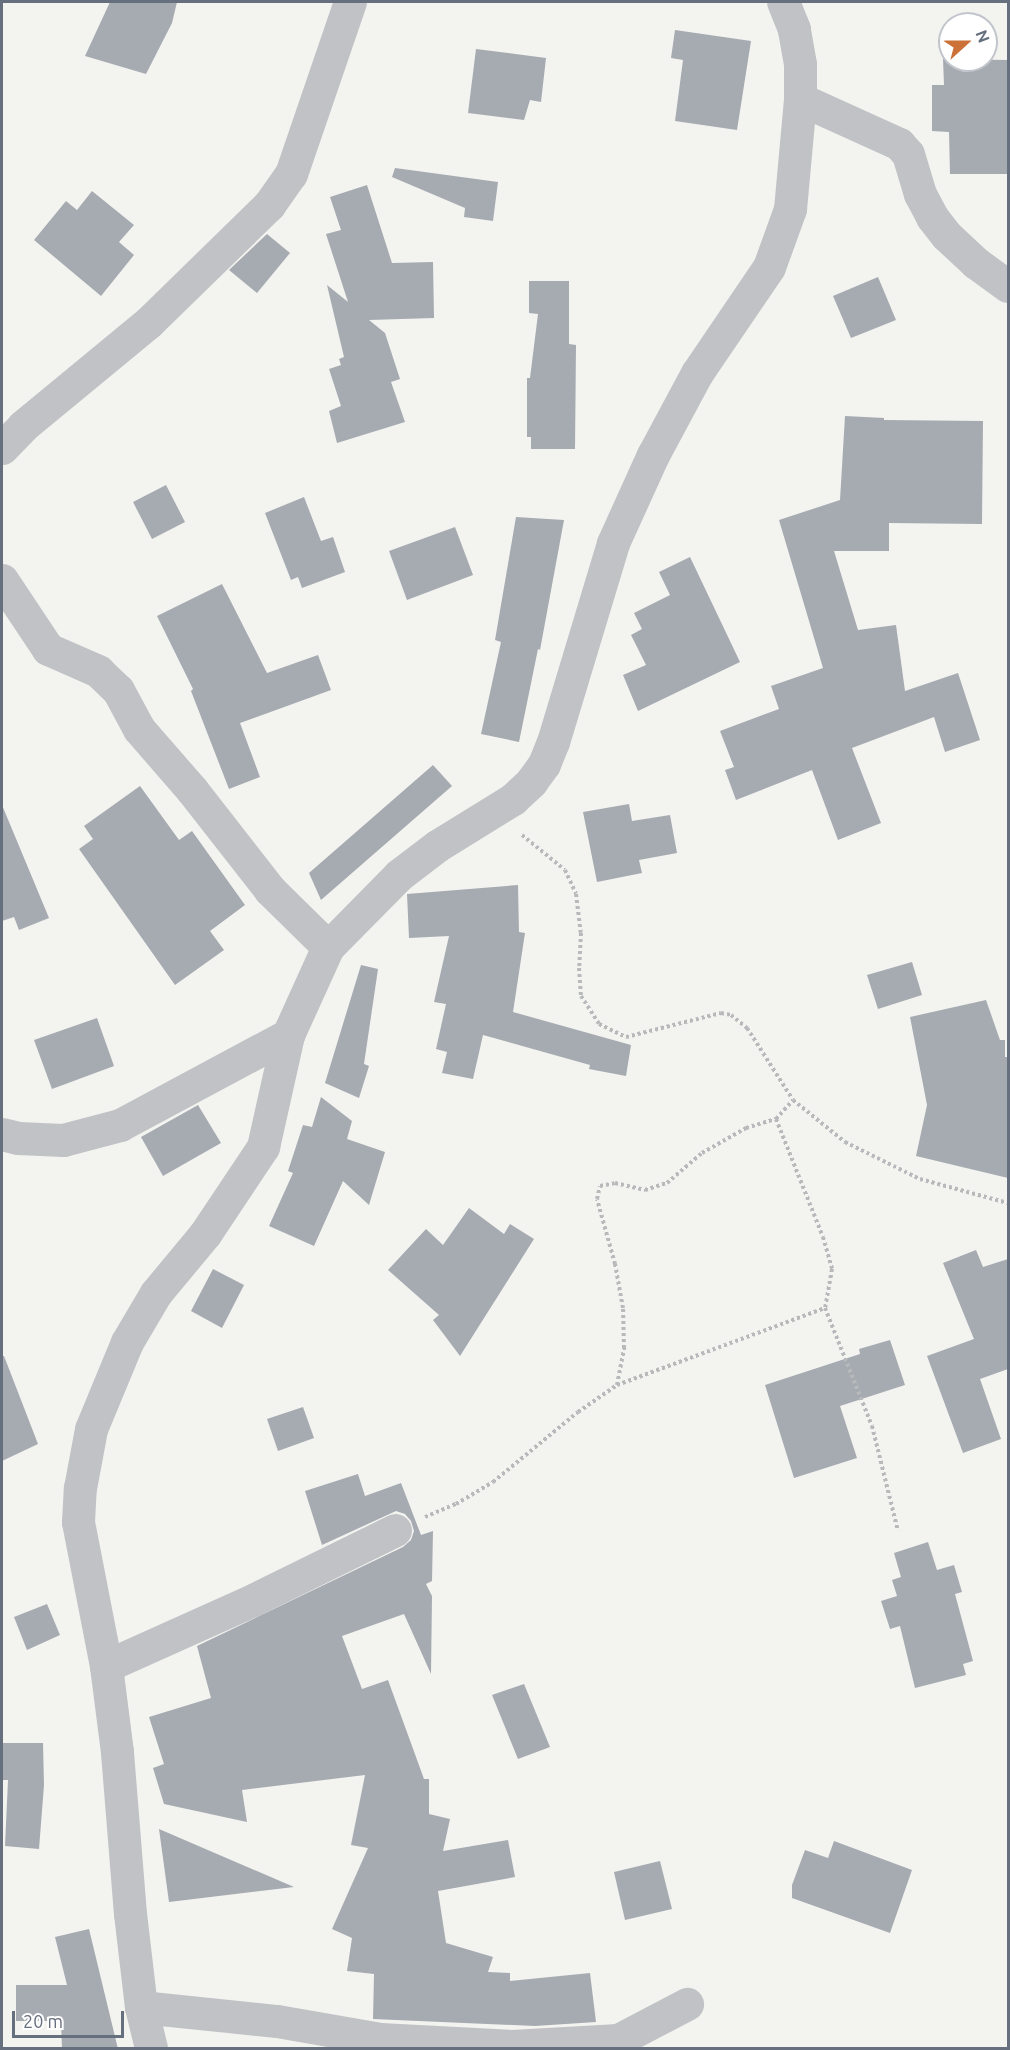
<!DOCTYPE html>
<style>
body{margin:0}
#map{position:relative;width:1010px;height:2050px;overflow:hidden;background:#f3f3f0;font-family:Ubuntu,sans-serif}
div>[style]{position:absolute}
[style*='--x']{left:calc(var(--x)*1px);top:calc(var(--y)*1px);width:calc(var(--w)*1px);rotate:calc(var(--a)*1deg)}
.building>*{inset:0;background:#a6abb1}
.path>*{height:4px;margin-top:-2px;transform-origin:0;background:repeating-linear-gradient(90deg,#b7b9bb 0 3px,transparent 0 6px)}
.minor>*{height:33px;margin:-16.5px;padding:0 16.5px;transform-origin:16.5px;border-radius:16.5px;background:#c0c2c5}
span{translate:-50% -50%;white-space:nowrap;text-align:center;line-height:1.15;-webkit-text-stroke:6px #fff;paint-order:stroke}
.frame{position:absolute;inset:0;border:3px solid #666f7d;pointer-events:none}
.north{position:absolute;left:938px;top:12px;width:60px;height:60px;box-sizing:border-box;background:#fff;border:2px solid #c2c5cb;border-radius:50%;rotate:69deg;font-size:16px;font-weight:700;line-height:24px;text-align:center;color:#666f7d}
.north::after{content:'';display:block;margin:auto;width:21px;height:27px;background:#cc7137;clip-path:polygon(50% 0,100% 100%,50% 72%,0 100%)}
.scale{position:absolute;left:12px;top:2011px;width:112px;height:27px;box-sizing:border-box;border:3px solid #666f7d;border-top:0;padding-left:8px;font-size:18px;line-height:21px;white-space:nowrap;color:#666f7d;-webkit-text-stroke:4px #fff;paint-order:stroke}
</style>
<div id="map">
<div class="building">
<div style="clip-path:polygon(110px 2px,177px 2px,172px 23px,146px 74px,85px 56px)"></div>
<div style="clip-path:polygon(675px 30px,751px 41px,737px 130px,675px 121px,683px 60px,671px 58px)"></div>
<div style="clip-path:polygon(476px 49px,546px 58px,541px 102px,530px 100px,524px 120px,468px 113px)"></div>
<div style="clip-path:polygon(943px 59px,1008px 60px,1008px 174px,950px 174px,949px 132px,932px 131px,932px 85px,944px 85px)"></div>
<div style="clip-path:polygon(395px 168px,498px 182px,493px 221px,464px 217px,465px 208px,392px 177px)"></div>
<div style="clip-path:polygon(367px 185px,392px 263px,433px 262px,434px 318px,369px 320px,385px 333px,400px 379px,391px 382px,405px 422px,337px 443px,329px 411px,341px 406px,329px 369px,341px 365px,339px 359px,344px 357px,327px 285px,348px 302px,326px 234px,341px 230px,330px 197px)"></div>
<div style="clip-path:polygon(92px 191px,134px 225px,119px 242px,134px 255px,101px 296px,34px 240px,66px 201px,77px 210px)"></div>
<div style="clip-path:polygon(267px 234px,290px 253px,257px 293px,229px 270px)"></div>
<div style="clip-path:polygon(878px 277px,896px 320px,851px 338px,833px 296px)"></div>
<div style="clip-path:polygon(529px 281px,569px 281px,569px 344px,576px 345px,575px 449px,531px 449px,531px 437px,527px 437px,527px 378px,530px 378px,538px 314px,529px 313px)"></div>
<div style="clip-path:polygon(845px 416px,884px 418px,884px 420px,983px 421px,982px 524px,889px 523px,889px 551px,834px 551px,858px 630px,896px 625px,905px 691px,958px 673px,980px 740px,945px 752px,934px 717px,852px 748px,881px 823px,838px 840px,812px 770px,736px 800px,725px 770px,734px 767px,720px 731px,779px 709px,771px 686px,823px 668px,779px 520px,840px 500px)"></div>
<div style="clip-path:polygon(166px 485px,185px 522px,152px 539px,133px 502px)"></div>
<div style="clip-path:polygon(304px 497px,321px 541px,333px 537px,345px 572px,302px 588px,298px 577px,291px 580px,265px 513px)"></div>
<div style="clip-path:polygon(516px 517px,564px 520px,540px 650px,538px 649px,519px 742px,481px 734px,501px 642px,495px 640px)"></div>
<div style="clip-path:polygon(455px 527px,473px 575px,407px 600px,389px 551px)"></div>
<div style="clip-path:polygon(690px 557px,740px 662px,638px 711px,623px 675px,646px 665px,631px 635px,642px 629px,634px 613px,670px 595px,659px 572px)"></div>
<div style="clip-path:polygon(222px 584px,267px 673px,318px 655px,331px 690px,240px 723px,260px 777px,229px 789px,191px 691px,193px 689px,157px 616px)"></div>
<div style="clip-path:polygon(433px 765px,452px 786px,321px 900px,309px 873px)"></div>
<div style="clip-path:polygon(140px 786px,179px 840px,192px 831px,245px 905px,210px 931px,224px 950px,175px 985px,79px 849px,93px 839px,84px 826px)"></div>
<div style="clip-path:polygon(629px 804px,632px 821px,670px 815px,677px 853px,639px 860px,642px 873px,597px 882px,583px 812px)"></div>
<div style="clip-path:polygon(2px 805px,49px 918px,19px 930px,14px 917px,2px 921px)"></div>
<div style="clip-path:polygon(518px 885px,519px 932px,525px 933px,513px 1012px,631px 1045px,626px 1076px,589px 1069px,590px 1065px,483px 1035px,473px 1079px,442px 1073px,447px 1052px,436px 1049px,446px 1004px,434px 1002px,449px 936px,409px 938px,407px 894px)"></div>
<div style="clip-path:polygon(912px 962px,922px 995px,878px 1009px,867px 975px)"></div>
<div style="clip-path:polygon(361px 965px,378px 969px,364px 1064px,369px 1066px,359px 1098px,325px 1083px)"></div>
<div style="clip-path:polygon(986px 1000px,1000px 1040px,1005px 1040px,1005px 1057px,1008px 1057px,1008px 1178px,916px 1156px,927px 1105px,910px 1017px)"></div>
<div style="clip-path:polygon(97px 1018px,114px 1066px,52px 1089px,34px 1040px)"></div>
<div style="clip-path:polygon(321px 1097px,352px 1121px,347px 1139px,385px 1152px,369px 1205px,343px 1181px,314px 1246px,269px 1226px,293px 1173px,288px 1171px,303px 1125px,312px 1127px)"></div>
<div style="clip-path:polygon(198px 1105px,221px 1143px,163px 1176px,141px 1137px)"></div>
<div style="clip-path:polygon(469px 1208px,504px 1234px,510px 1224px,534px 1239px,460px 1356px,433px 1320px,439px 1315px,388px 1270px,426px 1229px,443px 1245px)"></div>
<div style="clip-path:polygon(976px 1250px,983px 1267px,1008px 1259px,1008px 1369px,980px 1379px,1001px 1439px,963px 1453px,927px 1356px,974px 1339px,943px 1263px)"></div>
<div style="clip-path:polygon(213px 1269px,244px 1285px,222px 1328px,191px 1311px)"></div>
<div style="clip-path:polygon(890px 1340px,905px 1385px,840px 1406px,857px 1458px,794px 1478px,765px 1385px,860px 1354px,859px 1349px)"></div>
<div style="clip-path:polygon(2px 1356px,4px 1356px,38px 1444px,2px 1461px)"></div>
<div style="clip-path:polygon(303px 1407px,314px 1438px,278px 1451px,267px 1419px)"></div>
<div style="clip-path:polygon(358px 1474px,365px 1496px,401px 1483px,421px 1535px,433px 1531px,432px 1581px,426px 1584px,432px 1596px,431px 1674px,404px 1614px,342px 1636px,362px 1689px,388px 1680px,424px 1779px,429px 1779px,429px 1814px,450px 1819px,443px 1851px,508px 1840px,515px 1877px,438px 1891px,446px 1943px,493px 1957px,488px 1972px,510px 1973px,510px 1981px,590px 1973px,596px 2022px,535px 2026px,373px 2019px,374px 1974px,347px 1971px,352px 1938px,332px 1929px,368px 1848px,351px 1845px,365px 1775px,242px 1790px,247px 1822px,164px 1804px,153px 1768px,164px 1764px,149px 1717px,211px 1698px,197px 1646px,403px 1547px,411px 1540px,414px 1531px,411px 1521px,405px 1514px,396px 1511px,322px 1545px,305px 1491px)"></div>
<div style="clip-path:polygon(928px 1542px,937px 1570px,954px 1565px,962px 1592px,955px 1594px,973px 1661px,963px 1664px,966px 1675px,915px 1688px,900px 1626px,890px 1629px,881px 1601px,897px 1596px,892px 1580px,901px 1577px,894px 1553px)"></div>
<div style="clip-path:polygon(47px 1604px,60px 1635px,27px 1650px,14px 1617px)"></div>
<div style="clip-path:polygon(524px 1684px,550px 1747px,518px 1759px,492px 1695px)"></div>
<div style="clip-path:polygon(2px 1743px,43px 1743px,44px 1785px,39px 1849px,5px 1846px,8px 1780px,2px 1780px)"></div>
<div style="clip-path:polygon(159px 1829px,294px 1887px,169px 1902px)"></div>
<div style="clip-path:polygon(834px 1841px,912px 1870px,890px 1933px,792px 1898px,792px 1885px,805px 1850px,828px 1858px)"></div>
<div style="clip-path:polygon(660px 1861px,672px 1909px,625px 1920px,614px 1872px)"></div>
<div style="clip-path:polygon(89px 1929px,118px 2049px,62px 2049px,61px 2021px,16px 2021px,16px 1985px,67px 1985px,55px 1937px)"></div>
</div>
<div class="path">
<div style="--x:522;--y:835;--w:55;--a:39.1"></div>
<div style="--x:565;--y:870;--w:26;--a:65"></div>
<div style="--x:576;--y:894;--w:39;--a:83"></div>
<div style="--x:581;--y:933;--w:35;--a:93"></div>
<div style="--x:579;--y:968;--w:28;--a:86"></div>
<div style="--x:581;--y:996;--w:33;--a:57"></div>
<div style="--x:599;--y:1024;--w:30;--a:26"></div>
<div style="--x:626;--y:1037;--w:98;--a:-14.2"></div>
<div style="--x:721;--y:1013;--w:10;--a:11"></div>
<div style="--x:731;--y:1015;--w:21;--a:39"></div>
<div style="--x:747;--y:1028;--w:85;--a:57.4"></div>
<div style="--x:776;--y:1119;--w:127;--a:68.3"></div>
<div style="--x:823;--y:1237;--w:33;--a:74"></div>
<div style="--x:832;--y:1269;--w:40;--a:100"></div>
<div style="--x:825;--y:1308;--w:127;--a:68.3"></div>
<div style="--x:872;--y:1426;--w:108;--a:76.1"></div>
<div style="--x:617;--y:1385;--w:222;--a:-20.3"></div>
<div style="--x:425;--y:1517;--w:34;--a:-23"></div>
<div style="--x:456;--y:1504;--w:43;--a:-30.7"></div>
<div style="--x:493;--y:1482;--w:110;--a:-39.5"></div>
<div style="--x:578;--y:1412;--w:47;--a:-34.7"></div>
<div style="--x:617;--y:1385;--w:38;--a:-79"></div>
<div style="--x:624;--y:1348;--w:40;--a:-91.4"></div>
<div style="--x:623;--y:1308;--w:45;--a:-100.3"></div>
<div style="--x:615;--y:1264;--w:67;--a:-105.5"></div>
<div style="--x:597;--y:1199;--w:13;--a:-77"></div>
<div style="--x:600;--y:1186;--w:15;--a:-11"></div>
<div style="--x:615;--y:1183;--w:31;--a:13"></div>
<div style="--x:645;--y:1190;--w:23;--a:-18"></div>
<div style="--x:667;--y:1183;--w:46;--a:-40.6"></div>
<div style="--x:702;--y:1153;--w:51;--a:-29.6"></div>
<div style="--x:746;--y:1128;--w:31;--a:-17"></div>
<div style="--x:776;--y:1119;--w:25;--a:-48"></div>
<div style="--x:793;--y:1100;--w:67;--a:38.9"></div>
<div style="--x:845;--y:1142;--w:84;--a:26.3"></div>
<div style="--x:920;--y:1179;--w:91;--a:15.3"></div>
</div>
<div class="minor">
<div style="--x:800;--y:99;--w:109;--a:24.4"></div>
<div style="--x:899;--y:144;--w:13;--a:48"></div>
<div style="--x:908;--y:154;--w:42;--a:73.3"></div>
<div style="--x:920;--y:194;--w:26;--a:62"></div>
<div style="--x:932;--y:217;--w:23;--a:52"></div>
<div style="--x:946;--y:235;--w:41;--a:43"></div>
<div style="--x:976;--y:263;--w:39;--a:36"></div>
<div style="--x:2;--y:448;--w:30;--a:-46"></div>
<div style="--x:23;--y:426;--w:163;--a:-39.5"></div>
<div style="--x:149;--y:322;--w:168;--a:-44.3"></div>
<div style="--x:269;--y:205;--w:38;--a:-55"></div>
<div style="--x:291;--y:174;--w:182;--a:-71.1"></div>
<div style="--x:2;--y:580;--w:83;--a:56.3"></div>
<div style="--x:48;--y:649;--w:55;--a:23.7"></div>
<div style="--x:98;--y:671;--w:28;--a:44"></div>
<div style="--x:118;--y:690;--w:44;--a:61.7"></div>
<div style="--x:139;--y:729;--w:81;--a:49"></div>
<div style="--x:192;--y:790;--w:127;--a:52"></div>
<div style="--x:270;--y:890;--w:81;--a:44.5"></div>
<div style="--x:2;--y:1134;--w:16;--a:14"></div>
<div style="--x:18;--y:1138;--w:45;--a:2.5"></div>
<div style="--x:63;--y:1140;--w:59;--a:-14.7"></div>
<div style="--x:120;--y:1125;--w:191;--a:-28.2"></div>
<div style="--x:106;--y:1666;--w:163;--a:-24.2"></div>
<div style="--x:255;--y:1599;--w:156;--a:-26.2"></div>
<div style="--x:141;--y:2007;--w:137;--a:5.9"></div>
<div style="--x:277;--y:2021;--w:105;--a:9.9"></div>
<div style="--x:380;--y:2039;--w:132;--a:3"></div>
<div style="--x:512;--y:2046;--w:106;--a:-3.2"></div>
<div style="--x:618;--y:2040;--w:78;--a:-27.6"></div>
<div style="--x:151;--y:2048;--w:42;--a:-103.7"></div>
<div style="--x:141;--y:2007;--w:94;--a:-96.7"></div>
<div style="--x:130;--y:1914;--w:163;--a:-94.6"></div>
<div style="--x:117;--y:1752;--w:87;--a:-97.3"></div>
<div style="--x:106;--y:1666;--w:147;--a:-101"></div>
<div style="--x:78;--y:1522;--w:34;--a:-87"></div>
<div style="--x:80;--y:1488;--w:60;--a:-79.4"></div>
<div style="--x:91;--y:1429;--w:94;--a:-67.5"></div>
<div style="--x:127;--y:1342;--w:57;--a:-59.4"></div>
<div style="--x:156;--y:1293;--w:77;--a:-50.3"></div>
<div style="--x:205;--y:1234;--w:105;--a:-56.3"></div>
<div style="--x:263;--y:1147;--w:115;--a:-77.4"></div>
<div style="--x:288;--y:1035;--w:97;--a:-65.6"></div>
<div style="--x:328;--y:947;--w:101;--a:-45.4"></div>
<div style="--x:399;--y:875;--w:48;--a:-37.3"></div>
<div style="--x:437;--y:846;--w:89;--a:-31.7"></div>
<div style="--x:513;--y:799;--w:25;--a:-43"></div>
<div style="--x:531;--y:782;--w:22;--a:-54"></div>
<div style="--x:544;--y:764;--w:24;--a:-68"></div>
<div style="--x:553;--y:742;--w:208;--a:-73.2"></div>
<div style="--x:613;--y:543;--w:97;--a:-65.6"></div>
<div style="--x:653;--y:455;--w:93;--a:-61.8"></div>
<div style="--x:697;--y:373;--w:128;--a:-55.8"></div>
<div style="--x:769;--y:267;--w:62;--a:-70.1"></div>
<div style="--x:790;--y:209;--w:110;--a:-84.8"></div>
<div style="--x:800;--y:99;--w:35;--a:-90"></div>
<div style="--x:800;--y:64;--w:36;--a:-100"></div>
<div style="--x:794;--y:29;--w:29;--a:-112"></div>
</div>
<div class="frame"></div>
<div class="north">N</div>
<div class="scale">20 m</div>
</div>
